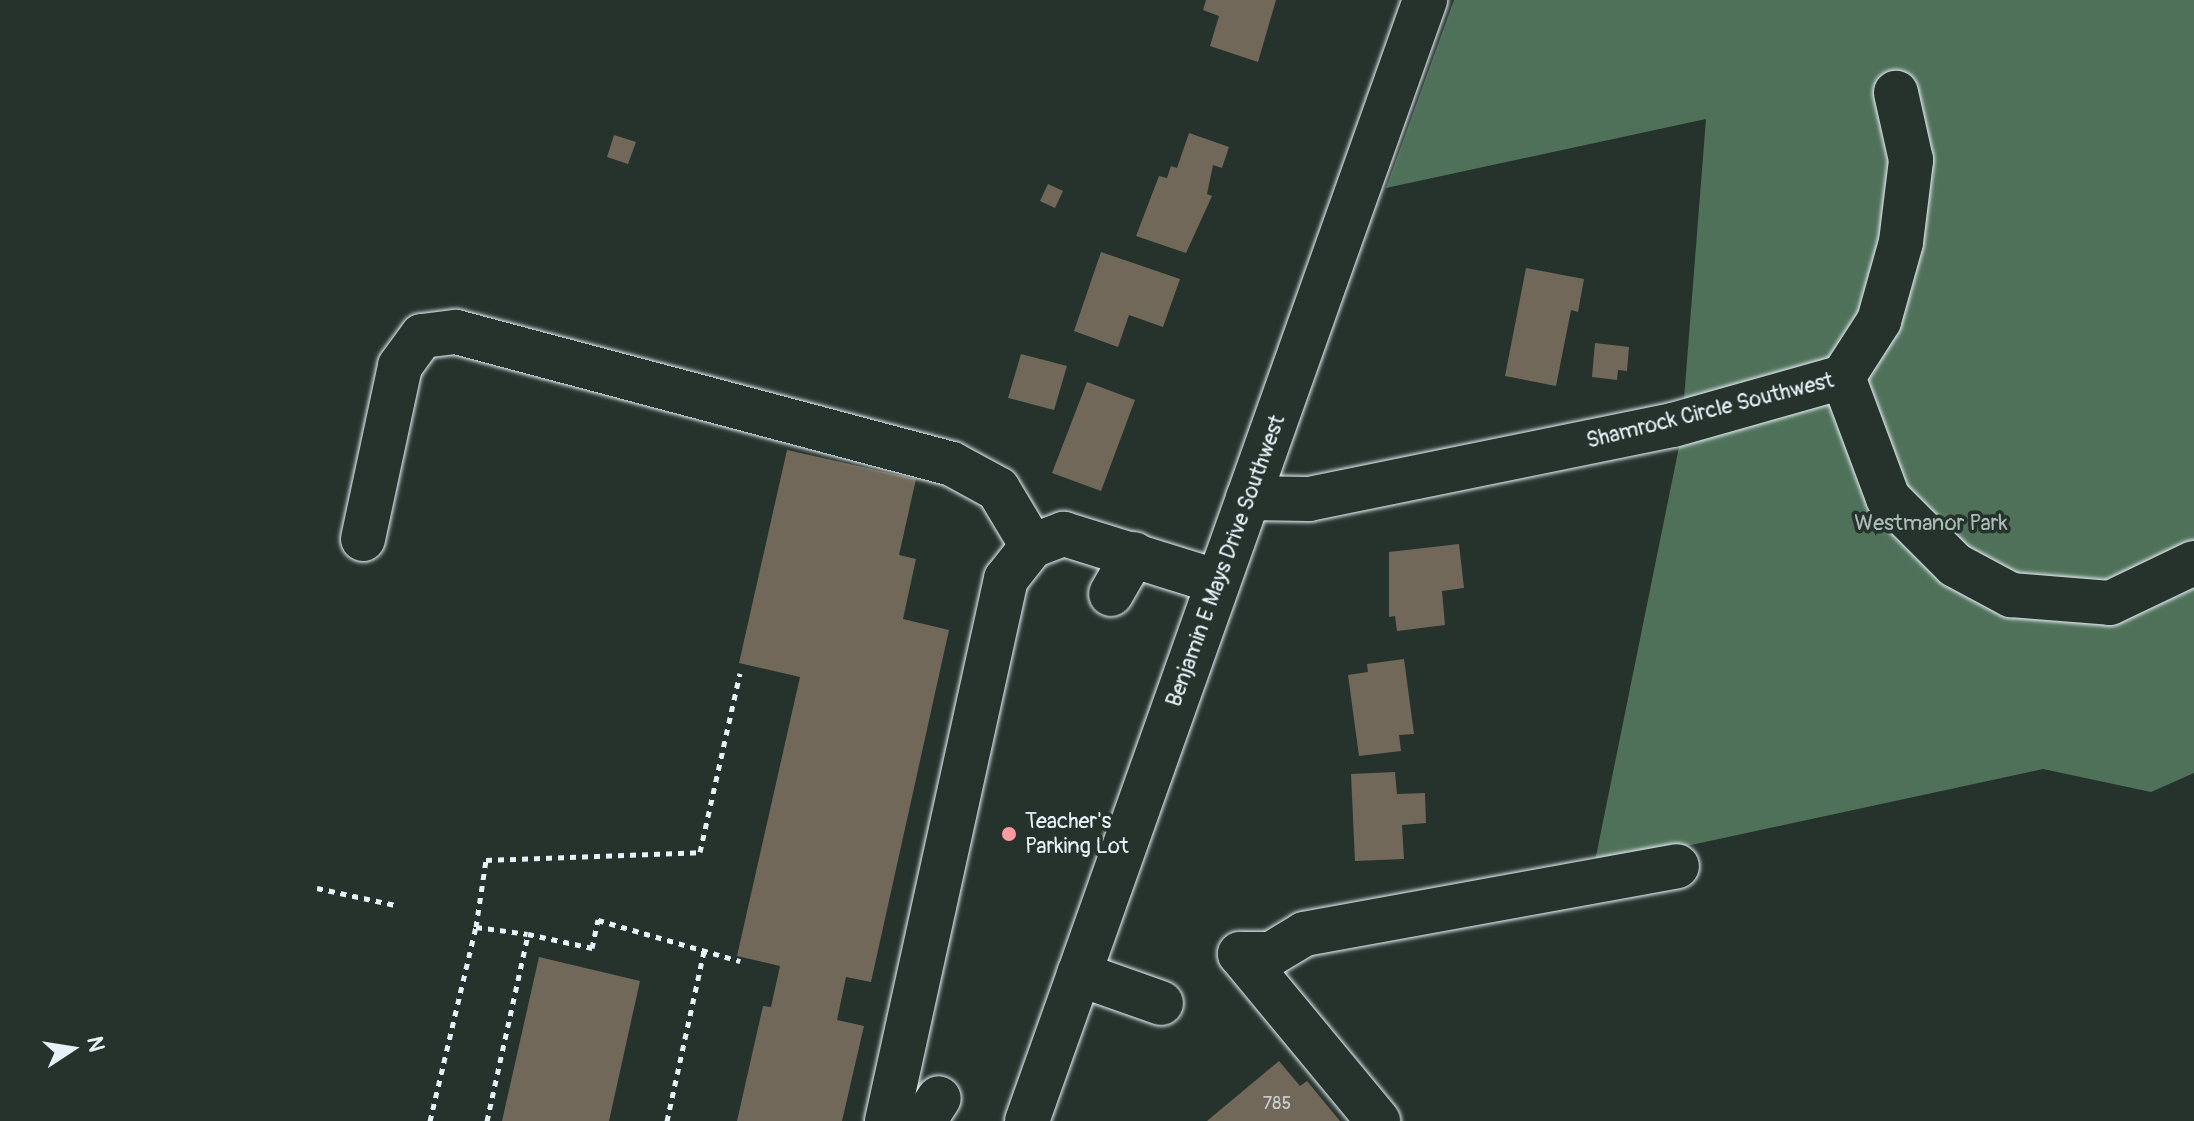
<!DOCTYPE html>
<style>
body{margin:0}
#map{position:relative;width:2194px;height:1121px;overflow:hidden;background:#26332d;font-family:Pangolin,sans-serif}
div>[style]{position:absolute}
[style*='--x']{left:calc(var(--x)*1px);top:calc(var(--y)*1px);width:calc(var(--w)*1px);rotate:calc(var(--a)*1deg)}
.green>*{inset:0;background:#4f7059}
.building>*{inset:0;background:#71685a}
.path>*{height:5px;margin-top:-2.5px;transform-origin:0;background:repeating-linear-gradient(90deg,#e8f1f8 0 6px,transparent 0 12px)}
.roads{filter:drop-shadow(0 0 2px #e8f1f8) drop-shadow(0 0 2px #e8f1f8)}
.minor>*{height:44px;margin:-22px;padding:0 22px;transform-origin:22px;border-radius:22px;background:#26332d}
.dots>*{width:22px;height:22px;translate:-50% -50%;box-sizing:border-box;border:4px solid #26332d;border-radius:50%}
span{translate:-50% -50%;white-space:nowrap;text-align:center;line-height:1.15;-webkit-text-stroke:7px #26332d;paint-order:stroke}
.number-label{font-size:18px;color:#cacfd0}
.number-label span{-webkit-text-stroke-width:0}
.street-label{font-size:22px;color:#e8f1f8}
.park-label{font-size:22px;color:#abbdb8}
.poi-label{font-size:22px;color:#e8f1f8}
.left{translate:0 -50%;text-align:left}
.north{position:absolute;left:32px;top:1009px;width:80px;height:80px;-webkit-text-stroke:6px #26332d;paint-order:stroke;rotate:78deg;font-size:22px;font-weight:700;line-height:32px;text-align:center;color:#e8f1f8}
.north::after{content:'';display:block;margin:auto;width:28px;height:36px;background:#e8f1f8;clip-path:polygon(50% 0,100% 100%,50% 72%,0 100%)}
</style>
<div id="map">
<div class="green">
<div style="clip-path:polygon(1454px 0,2194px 0,2194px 773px,2151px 792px,2043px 769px,1594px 866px,1681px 437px,1706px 119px,1386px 188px)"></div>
</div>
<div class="building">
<div style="clip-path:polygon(1206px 0,1276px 0,1258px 62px,1210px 46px,1219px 16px,1203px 10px)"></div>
<div style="clip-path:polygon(1189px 133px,1229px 147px,1222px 168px,1213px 165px,1207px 194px,1212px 196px,1186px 253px,1136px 236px,1159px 176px,1167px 178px,1171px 166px,1177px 168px)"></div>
<div style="clip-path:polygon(614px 135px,636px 142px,628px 164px,607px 157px)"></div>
<div style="clip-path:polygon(1048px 184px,1063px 191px,1055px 208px,1040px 201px)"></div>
<div style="clip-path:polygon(1101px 252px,1180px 279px,1163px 327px,1129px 315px,1118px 347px,1074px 331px)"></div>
<div style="clip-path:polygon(1526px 268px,1584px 279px,1578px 312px,1571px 310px,1556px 386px,1505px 376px)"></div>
<div style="clip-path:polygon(1595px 343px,1629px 347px,1627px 371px,1618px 370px,1617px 380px,1592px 377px)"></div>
<div style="clip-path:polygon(1021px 354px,1067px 366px,1054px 410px,1008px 398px)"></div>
<div style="clip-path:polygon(1087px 382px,1135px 400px,1101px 491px,1052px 473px)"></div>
<div style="clip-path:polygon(787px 450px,916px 479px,899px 555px,916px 559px,903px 619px,949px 630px,871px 982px,846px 977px,837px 1020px,864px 1026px,842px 1121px,737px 1121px,763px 1006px,771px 1007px,780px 966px,737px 956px,800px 677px,739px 663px)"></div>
<div style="clip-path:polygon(1459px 544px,1464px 588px,1442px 591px,1445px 625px,1397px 631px,1395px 616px,1389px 617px,1389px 552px)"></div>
<div style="clip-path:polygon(1404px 659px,1414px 734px,1399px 735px,1401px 751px,1359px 756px,1348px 675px,1368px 672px,1367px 664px)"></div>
<div style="clip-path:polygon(1395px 772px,1397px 794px,1425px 793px,1426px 823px,1402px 825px,1404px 859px,1355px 861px,1351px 774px)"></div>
<div style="clip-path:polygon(539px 957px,640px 981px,609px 1121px,502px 1121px)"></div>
<div style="clip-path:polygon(1279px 1061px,1300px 1086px,1307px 1081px,1340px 1121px,1207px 1121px)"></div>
</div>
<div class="path">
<div style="--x:317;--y:888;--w:80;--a:12.3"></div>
<div style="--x:476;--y:927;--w:52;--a:7.7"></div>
<div style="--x:430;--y:1121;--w:199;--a:-76.7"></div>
<div style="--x:476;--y:927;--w:68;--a:-81.5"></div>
<div style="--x:486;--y:860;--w:214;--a:-2.1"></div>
<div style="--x:700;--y:852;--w:183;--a:-77.4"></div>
<div style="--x:487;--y:1121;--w:191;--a:-77.6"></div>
<div style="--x:528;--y:934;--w:66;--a:12.3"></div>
<div style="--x:592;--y:948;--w:29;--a:-78"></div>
<div style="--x:598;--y:920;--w:148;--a:16.1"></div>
<div style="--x:667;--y:1121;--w:174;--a:-77.7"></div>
</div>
<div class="roads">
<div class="minor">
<div style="--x:1843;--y:377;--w:67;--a:-57.3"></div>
<div style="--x:1879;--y:321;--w:82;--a:-74.4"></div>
<div style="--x:1901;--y:242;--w:83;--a:-83"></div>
<div style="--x:1911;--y:160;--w:69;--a:-102.6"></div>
<div style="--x:1248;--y:498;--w:61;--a:0.9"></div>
<div style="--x:1309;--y:499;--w:371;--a:-11.5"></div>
<div style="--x:1673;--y:425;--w:177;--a:-15.8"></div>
<div style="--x:1843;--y:377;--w:129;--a:69.6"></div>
<div style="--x:1888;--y:498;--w:95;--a:45"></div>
<div style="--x:1955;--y:565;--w:64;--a:28.2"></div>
<div style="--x:2011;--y:595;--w:99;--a:4.6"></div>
<div style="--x:2110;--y:603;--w:93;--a:-25.5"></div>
<div style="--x:363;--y:539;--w:177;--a:-77.9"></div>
<div style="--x:400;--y:366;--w:37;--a:-54"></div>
<div style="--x:422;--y:336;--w:34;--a:-7"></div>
<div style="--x:456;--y:332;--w:513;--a:14.9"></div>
<div style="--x:952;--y:464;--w:52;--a:28.5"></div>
<div style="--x:998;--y:489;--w:66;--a:59.2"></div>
<div style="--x:1111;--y:594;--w:46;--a:-60.1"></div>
<div style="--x:1240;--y:954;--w:31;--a:0"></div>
<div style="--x:1271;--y:954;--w:39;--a:-31"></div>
<div style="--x:1304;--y:934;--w:379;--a:-10.3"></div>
<div style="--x:1240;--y:954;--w:217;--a:50.4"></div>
<div style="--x:1079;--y:974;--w:87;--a:19.5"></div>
<div style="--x:887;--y:1121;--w:555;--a:-77.62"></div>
<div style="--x:1006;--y:579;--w:42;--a:-51.8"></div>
<div style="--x:1032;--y:546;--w:34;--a:-21"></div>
<div style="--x:1064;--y:534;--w:161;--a:17.3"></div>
<div style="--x:924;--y:1121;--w:27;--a:-57"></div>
<div style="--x:1027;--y:1121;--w:1190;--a:-70.45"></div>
</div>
</div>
<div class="dots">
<div style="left:1009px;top:834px;background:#ff9aa2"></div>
</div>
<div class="number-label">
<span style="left:1277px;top:1104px">785</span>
</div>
<div class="street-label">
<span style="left:1710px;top:411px;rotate:-14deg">Shamrock Circle Southwest</span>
<span style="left:1226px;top:561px;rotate:-70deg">Benjamin E Mays Drive Southwest</span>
</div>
<div class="park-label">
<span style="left:1931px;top:524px">Westmanor Park</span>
</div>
<div class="poi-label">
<span class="left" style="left:1025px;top:834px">Teacher's<br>Parking Lot</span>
</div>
<div class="north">N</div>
</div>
